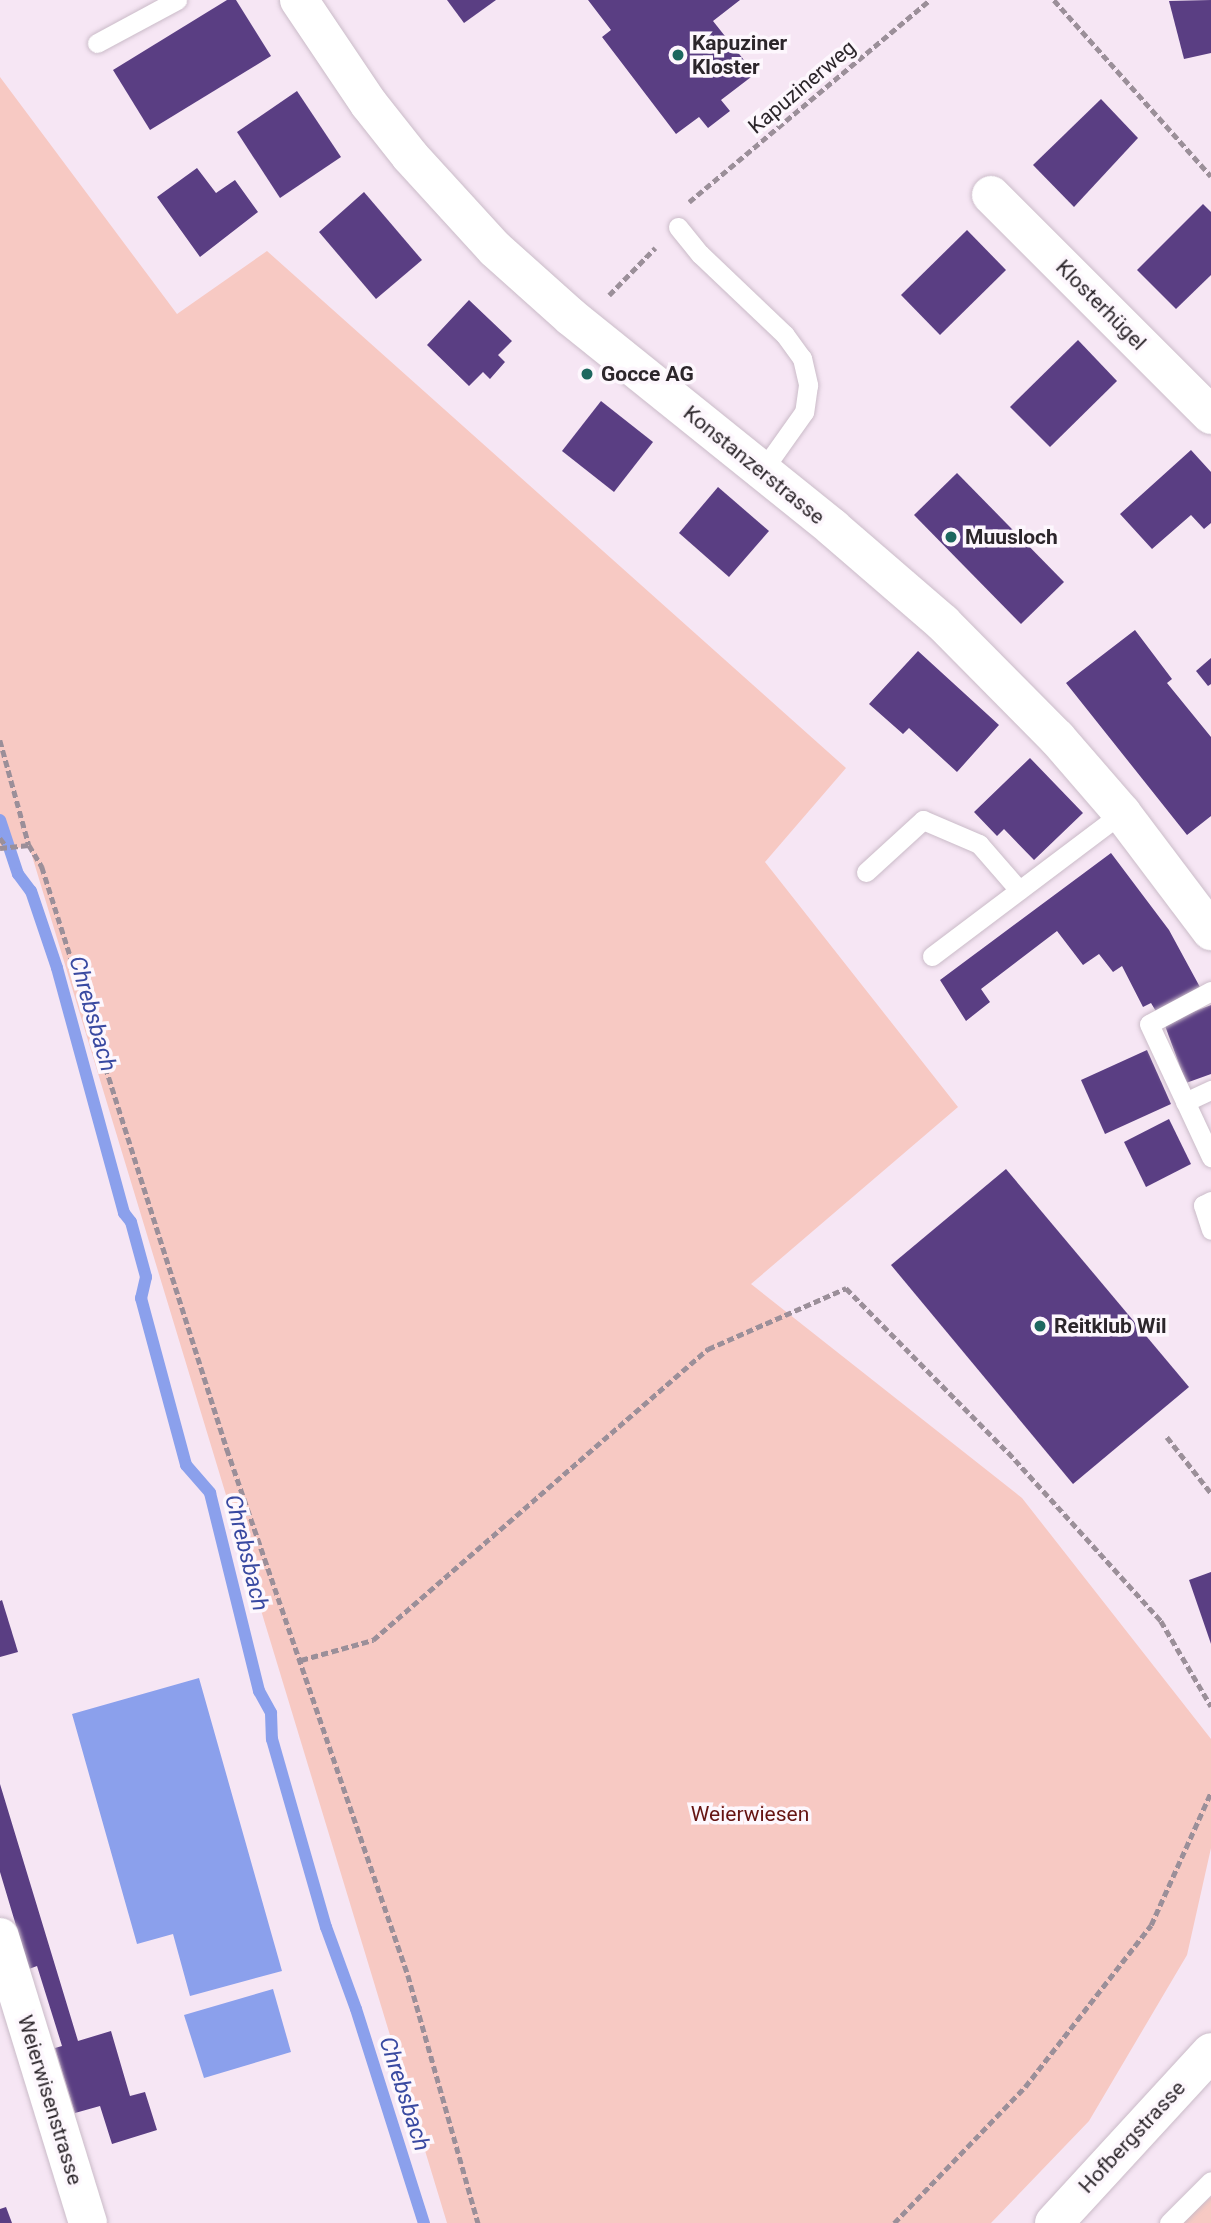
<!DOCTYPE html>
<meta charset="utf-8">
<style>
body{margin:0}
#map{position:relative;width:1211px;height:2223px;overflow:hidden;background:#f6e6f4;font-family:Roboto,sans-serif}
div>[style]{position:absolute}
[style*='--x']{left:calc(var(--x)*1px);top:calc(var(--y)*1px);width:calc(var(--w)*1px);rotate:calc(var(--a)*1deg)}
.green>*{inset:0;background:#f7c9c3}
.water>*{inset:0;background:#8ba0ec}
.stream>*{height:12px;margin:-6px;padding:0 6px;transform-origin:6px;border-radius:6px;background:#8ba0ec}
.building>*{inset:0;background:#5a3e83}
.path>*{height:4.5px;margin-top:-2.25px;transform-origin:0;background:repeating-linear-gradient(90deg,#9b8f99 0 7px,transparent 0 10.5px)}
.roads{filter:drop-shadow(0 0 2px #cabbc8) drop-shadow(0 0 2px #cabbc8)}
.lane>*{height:19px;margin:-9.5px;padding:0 9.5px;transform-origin:9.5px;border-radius:9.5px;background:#fff}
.street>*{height:38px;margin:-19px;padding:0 19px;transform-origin:19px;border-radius:19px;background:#fff}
.secondary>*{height:38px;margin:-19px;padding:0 19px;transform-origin:19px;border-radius:19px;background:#fff}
.dots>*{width:19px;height:19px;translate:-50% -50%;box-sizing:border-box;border:4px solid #fdf7fd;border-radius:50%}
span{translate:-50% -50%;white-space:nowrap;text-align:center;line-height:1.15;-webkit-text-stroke:7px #fdf7fd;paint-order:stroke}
.poi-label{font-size:21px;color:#2c262b;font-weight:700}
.left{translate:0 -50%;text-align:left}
.street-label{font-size:21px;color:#2c262b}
.park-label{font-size:21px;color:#651412}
.water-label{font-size:23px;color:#3949a1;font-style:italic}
</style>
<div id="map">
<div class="green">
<div style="clip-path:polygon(0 77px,177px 314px,267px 251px,846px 768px,765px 862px,958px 1107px,751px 1284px,1022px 1498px,1211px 1739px,1211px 1848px,1187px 1955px,1089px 2121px,991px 2223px,447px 2223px,29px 846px,0 851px)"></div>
<div style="clip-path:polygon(1211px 2197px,1211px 2223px,1182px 2223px,1197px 2209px)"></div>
</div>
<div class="water">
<div style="clip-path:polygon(199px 1678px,282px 1971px,190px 1996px,173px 1934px,137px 1944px,72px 1714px)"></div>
<div style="clip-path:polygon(273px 1989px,291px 2052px,204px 2078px,184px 2015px)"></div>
</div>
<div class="stream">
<div style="--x:0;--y:820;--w:57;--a:71.6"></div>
<div style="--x:18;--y:874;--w:21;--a:53"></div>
<div style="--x:31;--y:891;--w:81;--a:71.3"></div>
<div style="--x:57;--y:968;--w:254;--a:74.7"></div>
<div style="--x:124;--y:1213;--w:11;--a:52"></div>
<div style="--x:131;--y:1222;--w:57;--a:74.7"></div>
<div style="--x:146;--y:1277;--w:22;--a:103"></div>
<div style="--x:141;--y:1298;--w:173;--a:74.9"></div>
<div style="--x:186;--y:1465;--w:37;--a:49"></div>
<div style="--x:210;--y:1493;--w:204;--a:76.1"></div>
<div style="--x:259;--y:1691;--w:25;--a:61"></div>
<div style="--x:271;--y:1713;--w:26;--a:88"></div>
<div style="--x:272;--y:1739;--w:196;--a:74"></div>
<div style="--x:326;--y:1927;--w:87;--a:69.9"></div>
<div style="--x:356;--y:2009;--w:225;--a:72.4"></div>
</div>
<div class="building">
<div style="clip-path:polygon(227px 0,236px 0,271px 56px,150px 130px,113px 70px)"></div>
<div style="clip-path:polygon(447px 0,496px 0,464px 23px)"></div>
<div style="clip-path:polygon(588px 0,740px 0,713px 21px,755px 74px,721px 100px,730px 111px,708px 128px,699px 117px,676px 134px,602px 37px,611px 30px)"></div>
<div style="clip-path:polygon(1211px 0,1211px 53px,1184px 59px,1169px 1px)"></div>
<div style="clip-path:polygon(297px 91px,341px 157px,280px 198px,237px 132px)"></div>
<div style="clip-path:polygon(1101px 99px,1138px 138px,1074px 207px,1033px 165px)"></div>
<div style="clip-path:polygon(197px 168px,216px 193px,235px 180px,258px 212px,200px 257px,157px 197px)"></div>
<div style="clip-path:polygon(364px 192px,422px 260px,376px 299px,319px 232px)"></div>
<div style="clip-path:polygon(1203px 204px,1211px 212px,1211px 275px,1176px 309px,1137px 270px)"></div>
<div style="clip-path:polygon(967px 230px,1006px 270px,940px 335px,901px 295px)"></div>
<div style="clip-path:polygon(469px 300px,512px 341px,498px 355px,505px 362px,490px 379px,483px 372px,469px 386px,427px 345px)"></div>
<div style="clip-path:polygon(1078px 340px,1117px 381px,1050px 447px,1010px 407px)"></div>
<div style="clip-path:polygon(601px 401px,653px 442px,614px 492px,562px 451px)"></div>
<div style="clip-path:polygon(1191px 450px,1211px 472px,1211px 523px,1204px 529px,1191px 515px,1152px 549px,1120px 514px)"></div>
<div style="clip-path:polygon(957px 473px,1064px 582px,1021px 624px,914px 515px)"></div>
<div style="clip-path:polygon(718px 487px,769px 531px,729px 577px,679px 533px)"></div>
<div style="clip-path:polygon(1135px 630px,1172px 679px,1167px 683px,1211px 737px,1211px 816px,1187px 835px,1066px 683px)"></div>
<div style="clip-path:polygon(918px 651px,999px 725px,957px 772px,909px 728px,903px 734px,869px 704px)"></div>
<div style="clip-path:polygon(1211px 658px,1211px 684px,1208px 686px,1196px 671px)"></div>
<div style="clip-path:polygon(1030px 758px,1083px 813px,1034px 860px,1004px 829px,997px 836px,974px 812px)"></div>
<div style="clip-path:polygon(1111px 853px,1169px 930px,1201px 989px,1157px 1013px,1151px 1003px,1143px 1007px,1122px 966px,1113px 972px,1099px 954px,1083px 965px,1057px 931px,981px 989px,990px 1002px,966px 1021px,940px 980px)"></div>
<div style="clip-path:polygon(1211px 1005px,1211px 1074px,1186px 1083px,1164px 1023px)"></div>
<div style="clip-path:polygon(1147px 1050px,1171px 1104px,1105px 1134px,1081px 1080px)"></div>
<div style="clip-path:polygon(1169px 1119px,1191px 1164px,1146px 1187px,1124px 1142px)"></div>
<div style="clip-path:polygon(1006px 1169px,1189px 1387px,1073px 1484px,891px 1265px)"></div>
<div style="clip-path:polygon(1211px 1572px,1211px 1644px,1189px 1580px)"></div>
<div style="clip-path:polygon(2px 1600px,18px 1652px,0 1657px,0 1601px)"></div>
<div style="clip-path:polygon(0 1784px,78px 2041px,111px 2031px,130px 2096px,145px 2092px,157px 2130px,112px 2144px,100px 2106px,75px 2113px,55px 2048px,62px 2046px,37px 1966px,29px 1969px,0 1872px)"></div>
<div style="clip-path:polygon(6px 2207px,12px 2223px,0 2223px,0 2209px)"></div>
</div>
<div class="path">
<div style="--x:1054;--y:0;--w:236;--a:48.3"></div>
<div style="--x:689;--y:202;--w:314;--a:-40"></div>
<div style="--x:609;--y:295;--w:66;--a:-45.6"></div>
<div style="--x:0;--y:740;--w:109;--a:74.6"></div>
<div style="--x:29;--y:845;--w:26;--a:59"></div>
<div style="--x:42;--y:867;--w:611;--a:72.37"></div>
<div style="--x:227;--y:1449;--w:556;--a:71.01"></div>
<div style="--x:408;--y:1975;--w:258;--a:74.2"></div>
<div style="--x:0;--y:838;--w:10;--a:53"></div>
<div style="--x:0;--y:848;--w:29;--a:-6"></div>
<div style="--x:1167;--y:1437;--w:71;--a:51.8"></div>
<div style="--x:301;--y:1660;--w:75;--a:-15.5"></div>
<div style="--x:373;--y:1640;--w:444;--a:-41"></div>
<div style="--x:708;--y:1349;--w:151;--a:-23.8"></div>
<div style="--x:846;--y:1288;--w:231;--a:45.4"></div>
<div style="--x:1008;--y:1452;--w:228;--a:47.8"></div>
<div style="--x:1161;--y:1621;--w:99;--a:59.5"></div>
<div style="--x:894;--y:2223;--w:189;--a:-46.1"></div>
<div style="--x:1025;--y:2087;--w:205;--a:-52.1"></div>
<div style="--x:1151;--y:1925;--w:146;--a:-65.7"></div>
</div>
<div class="roads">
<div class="lane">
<div style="--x:97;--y:43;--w:91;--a:-28.3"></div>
<div style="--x:678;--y:227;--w:35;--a:51"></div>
<div style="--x:700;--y:254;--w:117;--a:43.6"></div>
<div style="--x:785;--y:335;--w:29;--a:54"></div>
<div style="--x:802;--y:358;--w:28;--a:77"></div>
<div style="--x:808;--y:385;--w:27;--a:98"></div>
<div style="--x:804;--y:412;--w:72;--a:125.4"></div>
<div style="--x:866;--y:872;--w:77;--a:-42.4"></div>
<div style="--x:923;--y:820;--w:61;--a:23.2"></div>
<div style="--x:979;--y:844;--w:61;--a:49"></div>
<div style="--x:932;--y:956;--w:238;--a:-37"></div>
<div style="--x:1211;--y:991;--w:70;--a:152"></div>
<div style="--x:1149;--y:1024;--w:147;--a:65"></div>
<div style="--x:1185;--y:1102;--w:29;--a:-25"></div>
<div style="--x:1211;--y:1201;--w:9;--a:153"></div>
<div style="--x:1203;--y:1205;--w:26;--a:72"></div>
<div style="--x:1169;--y:2223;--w:59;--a:-45"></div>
</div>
<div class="street">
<div style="--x:991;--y:195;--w:311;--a:45"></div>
<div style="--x:0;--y:1937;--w:299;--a:72.9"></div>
<div style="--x:1054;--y:2223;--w:232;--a:-47.4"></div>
</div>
<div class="secondary">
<div style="--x:299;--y:0;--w:125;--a:56.1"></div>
<div style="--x:369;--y:104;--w:66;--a:51.7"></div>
<div style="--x:410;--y:156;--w:126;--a:47.6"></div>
<div style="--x:495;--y:249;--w:102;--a:41.8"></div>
<div style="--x:571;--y:317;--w:336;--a:38.8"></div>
<div style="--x:833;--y:528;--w:145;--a:40.8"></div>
<div style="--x:943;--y:623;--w:162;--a:45.3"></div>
<div style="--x:1057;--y:738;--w:99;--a:49.1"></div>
<div style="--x:1122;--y:813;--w:148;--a:53"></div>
</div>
</div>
<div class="dots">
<div style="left:678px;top:55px;background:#1d675f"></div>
<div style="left:587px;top:374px;background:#1d675f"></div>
<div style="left:951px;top:537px;background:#1d675f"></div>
<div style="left:1040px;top:1326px;background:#1d675f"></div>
</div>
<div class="poi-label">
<span class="left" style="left:692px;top:55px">Kapuziner<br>Kloster</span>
<span class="left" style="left:601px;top:374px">Gocce AG</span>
<span class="left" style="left:965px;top:537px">Muusloch</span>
<span class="left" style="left:1054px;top:1326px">Reitklub Wil</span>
</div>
<div class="street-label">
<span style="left:802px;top:87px;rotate:-40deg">Kapuzinerweg</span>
<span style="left:1101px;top:305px;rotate:45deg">Klosterhügel</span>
<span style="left:754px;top:465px;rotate:39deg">Konstanzerstrasse</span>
<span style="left:50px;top:2100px;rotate:73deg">Weierwisenstrasse</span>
<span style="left:1132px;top:2137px;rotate:-47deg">Hofbergstrasse</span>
</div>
<div class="park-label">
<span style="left:750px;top:1814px">Weierwiesen</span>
</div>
<div class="water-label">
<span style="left:92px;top:1014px;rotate:74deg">Chrebsbach</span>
<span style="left:246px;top:1553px;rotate:76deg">Chrebsbach</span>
<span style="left:404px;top:2094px;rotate:72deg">Chrebsbach</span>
</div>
</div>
